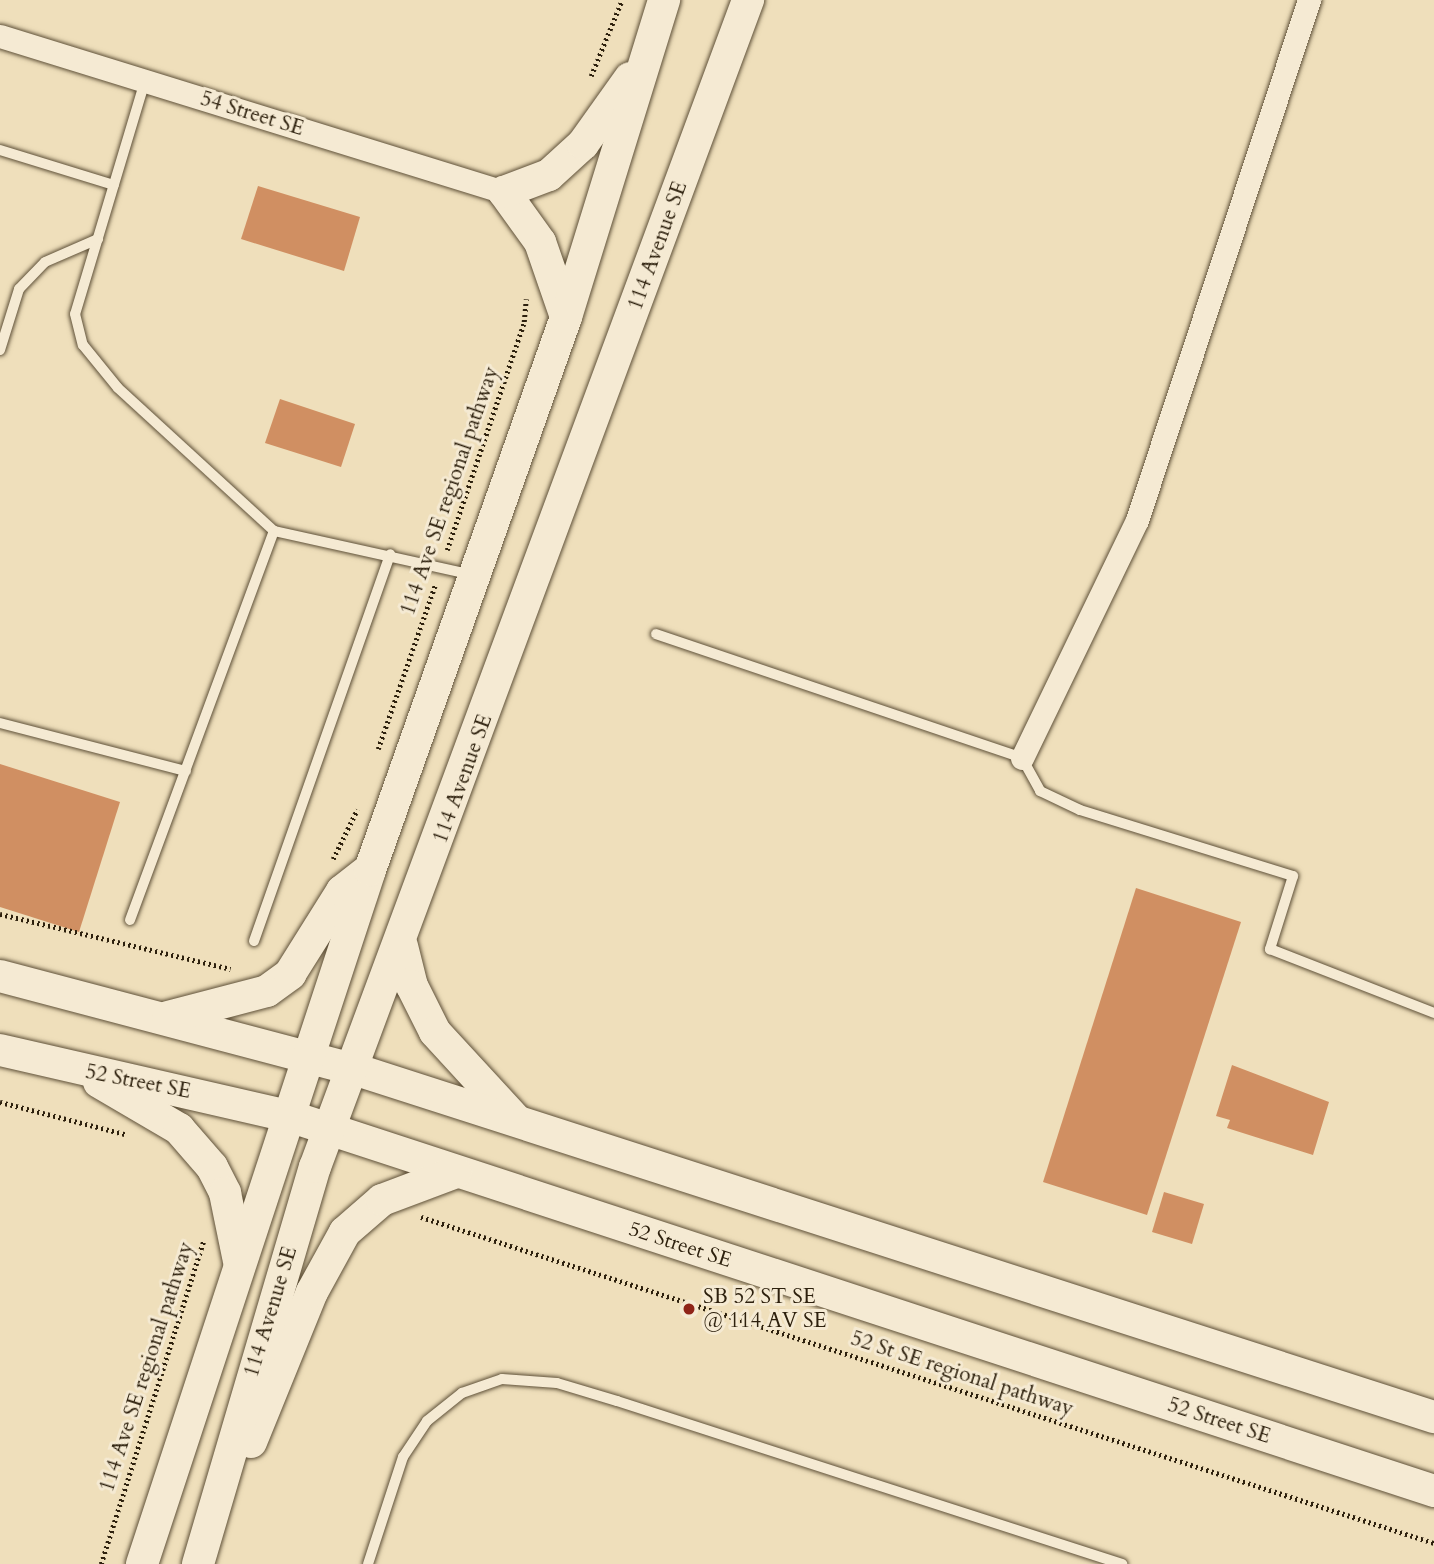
<!DOCTYPE html>
<style>
body{margin:0}
#map{position:relative;width:1434px;height:1564px;overflow:hidden;background:#efdfbb;font-family:Cardo,serif}
div>[style]{position:absolute}
[style*='--x']{left:calc(var(--x)*1px);top:calc(var(--y)*1px);width:calc(var(--w)*1px);rotate:calc(var(--a)*1deg)}
.building>*{inset:0;background:#d08f62}
.path>*{height:4.5px;margin-top:-2.25px;transform-origin:0;background:repeating-linear-gradient(90deg,#2d200d 0 2px,transparent 0 5.5px)}
.roads{filter:drop-shadow(0 0 2px #5e5038) drop-shadow(0 0 2px #5e5038)}
.lane>*{height:10px;margin:-5px;padding:0 5px;transform-origin:5px;border-radius:5px;background:#f5ead3}
.street>*{height:23px;margin:-11.5px;padding:0 11.5px;transform-origin:11.5px;border-radius:11.5px;background:#f5ead3}
.secondary>*{height:32px;margin:-16px;padding:0 16px;transform-origin:16px;border-radius:16px;background:#f5ead3}
.dots>*{width:19px;height:19px;translate:-50% -50%;box-sizing:border-box;border:4px solid #f5ead3;border-radius:50%}
span{translate:-50% -50%;white-space:nowrap;text-align:center;line-height:1.15;-webkit-text-stroke:6px #f5ead3;paint-order:stroke}
.street-label{font-size:21px;color:#2d200d}
.poi-label{font-size:21px;color:#2d200d}
.left{translate:0 -50%;text-align:left}
</style>
<div id="map">
<div class="building">
<div style="clip-path:polygon(258px 186px,360px 217px,344px 271px,241px 239px)"></div>
<div style="clip-path:polygon(280px 399px,355px 424px,341px 467px,265px 443px)"></div>
<div style="clip-path:polygon(0 764px,120px 802px,79px 932px,0 907px)"></div>
<div style="clip-path:polygon(1136px 888px,1241px 922px,1147px 1215px,1043px 1182px)"></div>
<div style="clip-path:polygon(1232px 1065px,1329px 1102px,1313px 1155px,1227px 1128px,1230px 1120px,1216px 1116px)"></div>
<div style="clip-path:polygon(1164px 1192px,1204px 1204px,1192px 1244px,1152px 1232px)"></div>
</div>
<div class="path">
<div style="--x:591;--y:76;--w:82;--a:-67.8"></div>
<div style="--x:447;--y:550;--w:241;--a:-71.3"></div>
<div style="--x:524;--y:322;--w:23;--a:-85"></div>
<div style="--x:378;--y:749;--w:174;--a:-70.8"></div>
<div style="--x:333;--y:859;--w:55;--a:-63.9"></div>
<div style="--x:0;--y:914;--w:237;--a:13.4"></div>
<div style="--x:0;--y:1102;--w:129;--a:14.4"></div>
<div style="--x:421;--y:1217;--w:1064;--a:17.84"></div>
<div style="--x:101;--y:1564;--w:340;--a:-72.4"></div>
</div>
<div class="roads">
<div class="lane">
<div style="--x:145;--y:81;--w:243;--a:106.7"></div>
<div style="--x:75;--y:314;--w:32;--a:76"></div>
<div style="--x:83;--y:345;--w:55;--a:50.9"></div>
<div style="--x:118;--y:388;--w:212;--a:42.5"></div>
<div style="--x:274;--y:531;--w:204;--a:12.5"></div>
<div style="--x:0;--y:150;--w:119;--a:17.1"></div>
<div style="--x:0;--y:350;--w:64;--a:-72.7"></div>
<div style="--x:19;--y:289;--w:37;--a:-46"></div>
<div style="--x:45;--y:262;--w:58;--a:-23.5"></div>
<div style="--x:656;--y:634;--w:386;--a:18.7"></div>
<div style="--x:1022;--y:758;--w:38;--a:61"></div>
<div style="--x:1040;--y:791;--w:44;--a:25.4"></div>
<div style="--x:1080;--y:810;--w:223;--a:17.2"></div>
<div style="--x:1293;--y:876;--w:77;--a:107.5"></div>
<div style="--x:1270;--y:949;--w:176;--a:21.3"></div>
<div style="--x:0;--y:723;--w:192;--a:14.5"></div>
<div style="--x:130;--y:920;--w:415;--a:-69.7"></div>
<div style="--x:254;--y:941;--w:410;--a:-70.6"></div>
<div style="--x:368;--y:1564;--w:113;--a:-71.9"></div>
<div style="--x:403;--y:1457;--w:43;--a:-56.3"></div>
<div style="--x:427;--y:1421;--w:45;--a:-38.7"></div>
<div style="--x:462;--y:1393;--w:42;--a:-19.3"></div>
<div style="--x:502;--y:1379;--w:55;--a:4.2"></div>
<div style="--x:557;--y:1383;--w:63;--a:16.7"></div>
<div style="--x:617;--y:1401;--w:531;--a:17.89"></div>
</div>
<div class="street">
<div style="--x:0;--y:36;--w:528;--a:17.2"></div>
<div style="--x:1022;--y:758;--w:264;--a:-64.2"></div>
<div style="--x:1137;--y:520;--w:548;--a:-71.7"></div>
</div>
<div class="secondary">
<div style="--x:566;--y:317;--w:79;--a:-109.1"></div>
<div style="--x:540;--y:242;--w:62;--a:-125.8"></div>
<div style="--x:504;--y:192;--w:48;--a:-20.7"></div>
<div style="--x:549;--y:175;--w:46;--a:-42.4"></div>
<div style="--x:583;--y:144;--w:81;--a:-54.5"></div>
<div style="--x:402;--y:946;--w:41;--a:76"></div>
<div style="--x:412;--y:986;--w:51;--a:63.4"></div>
<div style="--x:435;--y:1032;--w:118;--a:47.4"></div>
<div style="--x:0;--y:976;--w:369;--a:14.8"></div>
<div style="--x:357;--y:1070;--w:1132;--a:17.86"></div>
<div style="--x:168;--y:1017;--w:102;--a:-14.7"></div>
<div style="--x:267;--y:991;--w:29;--a:-36"></div>
<div style="--x:290;--y:974;--w:98;--a:-57.9"></div>
<div style="--x:342;--y:891;--w:34;--a:-38"></div>
<div style="--x:0;--y:1050;--w:296;--a:12.9"></div>
<div style="--x:289;--y:1116;--w:1205;--a:18.13"></div>
<div style="--x:99;--y:1082;--w:93;--a:30.4"></div>
<div style="--x:179;--y:1129;--w:50;--a:49"></div>
<div style="--x:212;--y:1167;--w:29;--a:63"></div>
<div style="--x:225;--y:1193;--w:69;--a:78.4"></div>
<div style="--x:251;--y:1442;--w:162;--a:-67.9"></div>
<div style="--x:312;--y:1292;--w:68;--a:-61.2"></div>
<div style="--x:345;--y:1232;--w:49;--a:-40.9"></div>
<div style="--x:382;--y:1200;--w:79;--a:-20.7"></div>
<div style="--x:142;--y:1564;--w:730;--a:-71.81"></div>
<div style="--x:370;--y:870;--w:587;--a:-70.48"></div>
<div style="--x:566;--y:317;--w:332;--a:-72.8"></div>
<div style="--x:198;--y:1564;--w:414;--a:-73.6"></div>
<div style="--x:315;--y:1167;--w:1245;--a:-69.64"></div>
</div>
</div>
<div class="dots">
<div style="left:689px;top:1309px;background:#8f2418"></div>
</div>
<div class="street-label">
<span style="left:252px;top:114px;rotate:17deg">54 Street SE</span>
<span style="left:658px;top:246px;rotate:-70deg">114 Avenue SE</span>
<span style="left:450px;top:491px;rotate:-71deg">114 Ave SE regional pathway</span>
<span style="left:463px;top:779px;rotate:-70deg">114 Avenue SE</span>
<span style="left:138px;top:1082px;rotate:11deg">52 Street SE</span>
<span style="left:680px;top:1245px;rotate:18deg">52 Street SE</span>
<span style="left:271px;top:1312px;rotate:-73deg">114 Avenue SE</span>
<span style="left:147px;top:1367px;rotate:-72deg">114 Ave SE regional pathway</span>
<span style="left:962px;top:1374px;rotate:18deg">52 St SE regional pathway</span>
<span style="left:1219px;top:1421px;rotate:18deg">52 Street SE</span>
</div>
<div class="poi-label">
<span class="left" style="left:703px;top:1309px">SB 52 ST SE<br>@ 114 AV SE</span>
</div>
</div>
